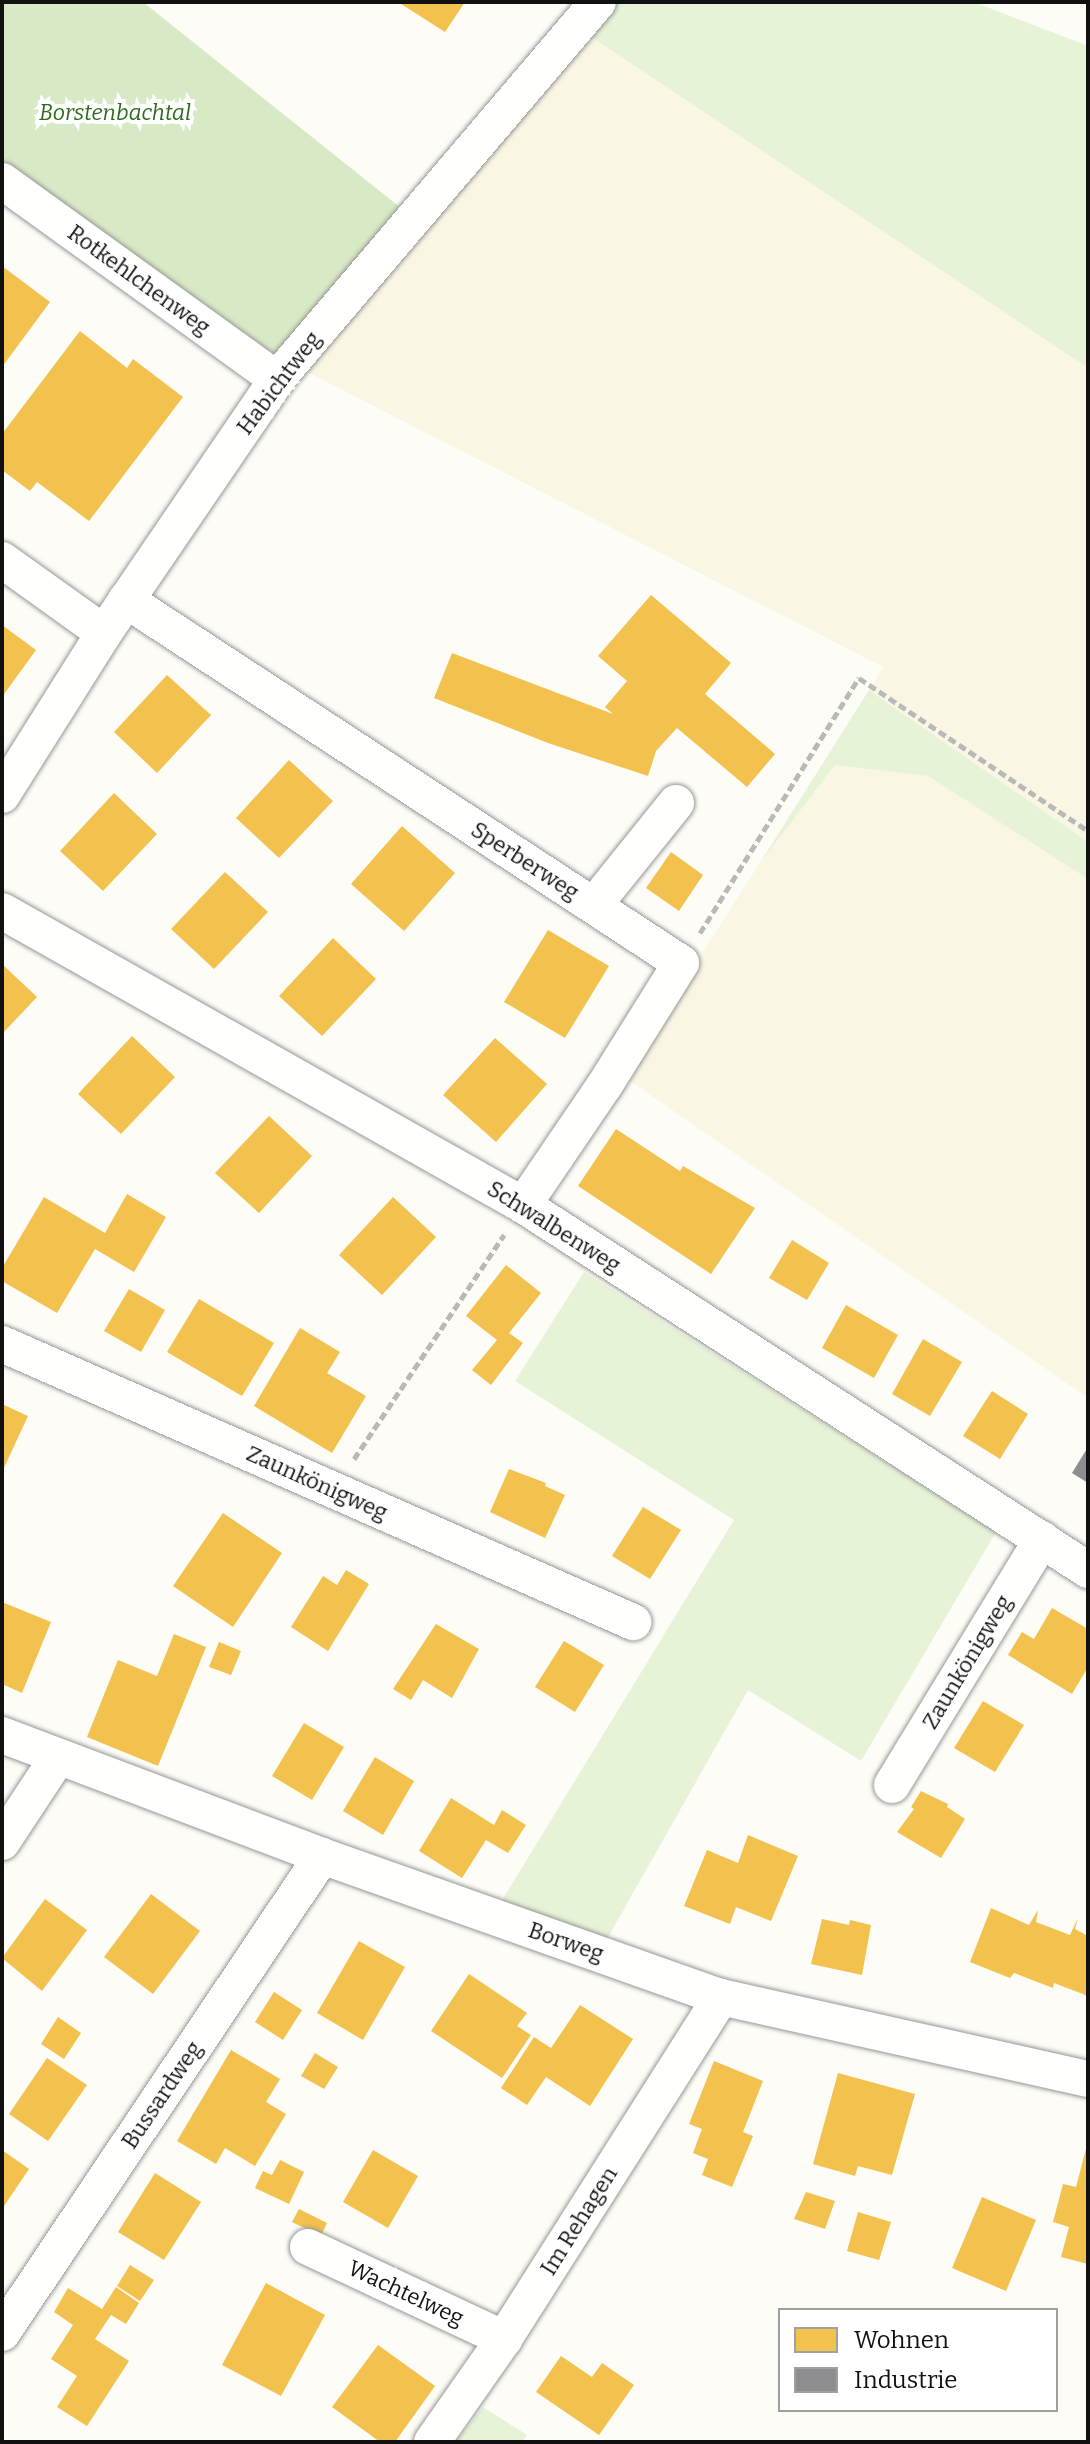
<!DOCTYPE html>
<meta charset="utf-8">
<style>
body{margin:0}
#map{position:relative;width:1090px;height:2444px;overflow:hidden;background:#fdfcf7;font-family:Bitter,serif}
div>[style]{position:absolute}
[style*='--x']{left:calc(var(--x)*1px);top:calc(var(--y)*1px);width:calc(var(--w)*1px);rotate:calc(var(--a)*1deg)}
.farmland>*{inset:0;background:#f9f7e4}
.green>*{inset:0;background:#e7f3d7}
.forest>*{inset:0;background:#d8eac5}
.homes>*{inset:0;background:#f2c14e}
.industry>*{inset:0;background:#8d8d92}
.path>*{height:5px;margin-top:-2.5px;transform-origin:0;background:repeating-linear-gradient(90deg,#b9b9b8 0 8px,transparent 0 12px)}
.roads{filter:drop-shadow(0 0 2px #979795) drop-shadow(0 0 2px #979795)}
.minor>*{height:36px;margin:-18px;padding:0 18px;transform-origin:18px;border-radius:18px;background:#fffffe}
span{translate:-50% -50%;white-space:nowrap;text-align:center;line-height:1.15;-webkit-text-stroke:8px #fff;paint-order:stroke}
.park-label{font-size:22px;color:#2f6b1f;font-style:italic}
.street-label{font-size:22px;color:#111}
.frame{position:absolute;inset:0;border:4px solid #111;pointer-events:none}
.legend{position:absolute;left:778px;top:2308px;width:280px;height:104px;box-sizing:border-box;background:#fff;border:2px solid #a0a0a0;margin:0;padding:10px 14px;list-style:none;font-size:24px;color:#111}
.legend li{display:flex;align-items:center;gap:16px;height:40px}
.legend b{width:40px;border:2px solid #a0a0a0}
</style>
<div id="map">
<div class="farmland">
<div style="clip-path:polygon(569px 22px,1088px 368px,1088px 842px,869px 690px,883px 667px,280px 358px)"></div>
<div style="clip-path:polygon(835px 765px,928px 776px,1088px 879px,1088px 1398px,623px 1076px,758px 866px)"></div>
</div>
<div class="green">
<div style="clip-path:polygon(587px 2px,974px 2px,1088px 46px,1088px 368px,569px 22px)"></div>
<div style="clip-path:polygon(869px 690px,1088px 842px,1088px 879px,928px 776px,835px 765px,758px 866px)"></div>
<div style="clip-path:polygon(584px 1272px,996px 1532px,861px 1761px,748px 1690px,607px 1939px,501px 1902px,734px 1520px,515px 1381px)"></div>
<div style="clip-path:polygon(483px 2407px,527px 2435px,522px 2442px,456px 2442px)"></div>
</div>
<div class="forest">
<div style="clip-path:polygon(2px 2px,143px 2px,406px 212px,280px 358px,2px 161px)"></div>
</div>
<div class="homes">
<div style="clip-path:polygon(398px 2px,465px 2px,445px 32px)"></div>
<div style="clip-path:polygon(2px 266px,50px 302px,2px 367px)"></div>
<div style="clip-path:polygon(80px 331px,127px 368px,133px 359px,183px 397px,89px 521px,37px 482px,30px 491px,2px 470px,2px 434px)"></div>
<div style="clip-path:polygon(651px 595px,731px 663px,705px 694px,775px 754px,747px 787px,677px 728px,656px 751px,648px 776px,548px 743px,434px 698px,452px 653px,613px 714px,605px 707px,627px 681px,598px 656px)"></div>
<div style="clip-path:polygon(2px 625px,36px 650px,2px 697px)"></div>
<div style="clip-path:polygon(167px 675px,211px 715px,157px 773px,114px 732px)"></div>
<div style="clip-path:polygon(289px 760px,333px 801px,279px 858px,236px 818px)"></div>
<div style="clip-path:polygon(114px 793px,157px 834px,103px 891px,60px 851px)"></div>
<div style="clip-path:polygon(402px 826px,455px 873px,404px 931px,351px 884px)"></div>
<div style="clip-path:polygon(671px 852px,703px 875px,679px 911px,646px 888px)"></div>
<div style="clip-path:polygon(225px 872px,268px 912px,214px 969px,171px 929px)"></div>
<div style="clip-path:polygon(548px 930px,609px 966px,565px 1038px,504px 1002px)"></div>
<div style="clip-path:polygon(333px 938px,376px 979px,322px 1036px,279px 996px)"></div>
<div style="clip-path:polygon(2px 964px,37px 997px,2px 1034px)"></div>
<div style="clip-path:polygon(132px 1036px,175px 1077px,121px 1134px,78px 1094px)"></div>
<div style="clip-path:polygon(495px 1038px,547px 1084px,496px 1142px,443px 1095px)"></div>
<div style="clip-path:polygon(269px 1116px,312px 1156px,259px 1213px,215px 1173px)"></div>
<div style="clip-path:polygon(616px 1129px,680px 1171px,683px 1166px,755px 1208px,711px 1274px,578px 1186px)"></div>
<div style="clip-path:polygon(127px 1194px,166px 1217px,134px 1272px,95px 1249px,57px 1313px,2px 1281px,2px 1268px,44px 1197px,105px 1233px)"></div>
<div style="clip-path:polygon(393px 1197px,436px 1237px,382px 1295px,339px 1255px)"></div>
<div style="clip-path:polygon(792px 1240px,829px 1263px,807px 1300px,769px 1278px)"></div>
<div style="clip-path:polygon(506px 1265px,541px 1293px,509px 1333px,523px 1343px,491px 1385px,472px 1370px,497px 1340px,466px 1316px)"></div>
<div style="clip-path:polygon(129px 1289px,165px 1310px,141px 1352px,104px 1331px)"></div>
<div style="clip-path:polygon(199px 1299px,274px 1343px,242px 1396px,167px 1352px)"></div>
<div style="clip-path:polygon(846px 1305px,898px 1335px,874px 1378px,822px 1348px)"></div>
<div style="clip-path:polygon(300px 1328px,340px 1352px,327px 1373px,366px 1396px,332px 1453px,254px 1406px)"></div>
<div style="clip-path:polygon(923px 1339px,962px 1362px,930px 1416px,892px 1394px)"></div>
<div style="clip-path:polygon(992px 1391px,1028px 1414px,1000px 1459px,963px 1436px)"></div>
<div style="clip-path:polygon(2px 1404px,28px 1416px,2px 1472px)"></div>
<div style="clip-path:polygon(509px 1469px,546px 1483px,545px 1486px,565px 1495px,545px 1538px,490px 1512px)"></div>
<div style="clip-path:polygon(643px 1507px,681px 1530px,650px 1579px,612px 1556px)"></div>
<div style="clip-path:polygon(223px 1513px,282px 1553px,233px 1627px,173px 1586px)"></div>
<div style="clip-path:polygon(346px 1570px,369px 1584px,328px 1651px,291px 1627px,323px 1576px,337px 1585px)"></div>
<div style="clip-path:polygon(2px 1602px,51px 1622px,22px 1693px,2px 1684px)"></div>
<div style="clip-path:polygon(1052px 1608px,1088px 1629px,1088px 1667px,1072px 1694px,1008px 1655px,1022px 1632px,1034px 1639px)"></div>
<div style="clip-path:polygon(436px 1624px,479px 1649px,452px 1698px,423px 1680px,411px 1700px,393px 1689px)"></div>
<div style="clip-path:polygon(174px 1634px,206px 1647px,158px 1766px,87px 1737px,118px 1660px,157px 1676px)"></div>
<div style="clip-path:polygon(564px 1641px,604px 1665px,575px 1712px,535px 1687px)"></div>
<div style="clip-path:polygon(219px 1642px,241px 1651px,231px 1675px,209px 1667px)"></div>
<div style="clip-path:polygon(983px 1701px,1024px 1725px,995px 1772px,954px 1748px)"></div>
<div style="clip-path:polygon(304px 1723px,344px 1747px,312px 1800px,272px 1776px)"></div>
<div style="clip-path:polygon(375px 1757px,414px 1781px,383px 1835px,343px 1811px)"></div>
<div style="clip-path:polygon(921px 1791px,948px 1804px,947px 1807px,965px 1819px,941px 1858px,897px 1832px,914px 1809px,911px 1807px)"></div>
<div style="clip-path:polygon(451px 1798px,494px 1825px,502px 1810px,526px 1825px,508px 1853px,486px 1840px,462px 1878px,419px 1851px)"></div>
<div style="clip-path:polygon(748px 1835px,798px 1856px,771px 1921px,736px 1907px,730px 1924px,684px 1906px,707px 1850px,738px 1863px)"></div>
<div style="clip-path:polygon(151px 1894px,200px 1931px,153px 1994px,104px 1957px)"></div>
<div style="clip-path:polygon(45px 1899px,87px 1930px,42px 1991px,2px 1958px)"></div>
<div style="clip-path:polygon(991px 1908px,1029px 1925px,1038px 1910px,1036px 1922px,1070px 1935px,1078px 1918px,1075px 1929px,1088px 1936px,1088px 1996px,1054px 1983px,1053px 1988px,1014px 1973px,1010px 1978px,970px 1962px)"></div>
<div style="clip-path:polygon(822px 1919px,849px 1925px,850px 1920px,871px 1925px,862px 1975px,811px 1964px)"></div>
<div style="clip-path:polygon(359px 1941px,405px 1967px,363px 2040px,317px 2013px)"></div>
<div style="clip-path:polygon(469px 1974px,527px 2013px,517px 2026px,531px 2035px,502px 2078px,431px 2031px)"></div>
<div style="clip-path:polygon(274px 1992px,302px 2010px,283px 2040px,255px 2022px)"></div>
<div style="clip-path:polygon(580px 2005px,633px 2039px,590px 2106px,546px 2077px,527px 2105px,501px 2088px,534px 2037px,551px 2048px)"></div>
<div style="clip-path:polygon(58px 2017px,81px 2033px,64px 2059px,41px 2044px)"></div>
<div style="clip-path:polygon(231px 2050px,280px 2079px,266px 2102px,286px 2114px,255px 2166px,225px 2148px,216px 2164px,177px 2141px)"></div>
<div style="clip-path:polygon(315px 2053px,338px 2067px,324px 2089px,301px 2076px)"></div>
<div style="clip-path:polygon(47px 2058px,87px 2085px,48px 2141px,9px 2114px)"></div>
<div style="clip-path:polygon(714px 2061px,763px 2081px,743px 2132px,753px 2136px,732px 2187px,702px 2175px,708px 2159px,693px 2153px,702px 2129px,689px 2124px)"></div>
<div style="clip-path:polygon(838px 2073px,915px 2094px,892px 2175px,858px 2166px,855px 2176px,813px 2164px)"></div>
<div style="clip-path:polygon(1087px 2145px,1088px 2145px,1088px 2264px,1061px 2257px,1069px 2227px,1053px 2222px,1063px 2184px,1076px 2187px)"></div>
<div style="clip-path:polygon(2px 2150px,29px 2169px,2px 2209px)"></div>
<div style="clip-path:polygon(373px 2150px,418px 2176px,388px 2228px,343px 2202px)"></div>
<div style="clip-path:polygon(280px 2160px,304px 2172px,289px 2204px,255px 2188px,263px 2171px,272px 2175px)"></div>
<div style="clip-path:polygon(155px 2173px,201px 2202px,164px 2260px,118px 2232px)"></div>
<div style="clip-path:polygon(806px 2192px,835px 2201px,825px 2229px,794px 2219px)"></div>
<div style="clip-path:polygon(982px 2197px,1036px 2220px,1006px 2291px,952px 2268px)"></div>
<div style="clip-path:polygon(299px 2209px,327px 2223px,321px 2236px,292px 2222px)"></div>
<div style="clip-path:polygon(858px 2212px,891px 2222px,879px 2260px,847px 2251px)"></div>
<div style="clip-path:polygon(130px 2265px,154px 2280px,140px 2301px,117px 2286px)"></div>
<div style="clip-path:polygon(266px 2283px,325px 2315px,281px 2396px,222px 2365px)"></div>
<div style="clip-path:polygon(116px 2287px,139px 2303px,126px 2324px,111px 2315px,95px 2339px,129px 2361px,87px 2426px,57px 2407px,77px 2376px,51px 2359px,73px 2325px,54px 2312px,68px 2288px,102px 2309px)"></div>
<div style="clip-path:polygon(378px 2345px,435px 2386px,395px 2442px,380px 2442px,332px 2407px)"></div>
<div style="clip-path:polygon(561px 2356px,592px 2377px,602px 2363px,634px 2385px,599px 2435px,536px 2392px)"></div>
</div>
<div class="industry">
<div style="clip-path:polygon(1088px 1447px,1088px 1483px,1072px 1473px)"></div>
</div>
<div class="path">
<div style="--x:700;--y:933;--w:301;--a:-58.1"></div>
<div style="--x:859;--y:678;--w:275;--a:33.7"></div>
<div style="--x:354;--y:1459;--w:270;--a:-56.2"></div>
</div>
<div class="roads">
<div class="minor">
<div style="--x:2;--y:181;--w:339;--a:35.8"></div>
<div style="--x:2;--y:560;--w:125;--a:35.6"></div>
<div style="--x:126;--y:600;--w:663;--a:33.19"></div>
<div style="--x:681;--y:963;--w:145;--a:122"></div>
<div style="--x:604;--y:1086;--w:144;--a:124.2"></div>
<div style="--x:2;--y:795;--w:191;--a:-57.8"></div>
<div style="--x:104;--y:633;--w:307;--a:-55.7"></div>
<div style="--x:277;--y:379;--w:495;--a:-49.6"></div>
<div style="--x:594;--y:905;--w:131;--a:-51.2"></div>
<div style="--x:2;--y:911;--w:598;--a:29.44"></div>
<div style="--x:523;--y:1205;--w:673;--a:32.86"></div>
<div style="--x:2;--y:1344;--w:690;--a:23.78"></div>
<div style="--x:2;--y:1735;--w:342;--a:20.7"></div>
<div style="--x:322;--y:1856;--w:423;--a:19.5"></div>
<div style="--x:721;--y:1997;--w:376;--a:12.6"></div>
<div style="--x:892;--y:1785;--w:288;--a:-58.6"></div>
<div style="--x:2;--y:1842;--w:102;--a:-56.6"></div>
<div style="--x:308;--y:2247;--w:217;--a:25.1"></div>
<div style="--x:2;--y:2333;--w:574;--a:-56.14"></div>
<div style="--x:432;--y:2442;--w:126;--a:-55"></div>
<div style="--x:504;--y:2339;--w:405;--a:-57.6"></div>
</div>
</div>
<div class="park-label">
<span style="left:115px;top:113px">Borstenbachtal</span>
</div>
<div class="street-label">
<span style="left:139px;top:280px;rotate:36deg">Rotkehlchenweg</span>
<span style="left:279px;top:383px;rotate:-53deg">Habichtweg</span>
<span style="left:525px;top:861px;rotate:33deg">Sperberweg</span>
<span style="left:554px;top:1227px;rotate:32deg">Schwalbenweg</span>
<span style="left:317px;top:1483px;rotate:24deg">Zaunkönigweg</span>
<span style="left:967px;top:1662px;rotate:-59deg">Zaunkönigweg</span>
<span style="left:566px;top:1942px;rotate:19deg">Borweg</span>
<span style="left:162px;top:2095px;rotate:-56deg">Bussardweg</span>
<span style="left:579px;top:2221px;rotate:-58deg">Im Rehagen</span>
<span style="left:406px;top:2293px;rotate:25deg">Wachtelweg</span>
</div>
<div class="frame"></div>
<ul class="legend">
<li><b style="height:22px;background:#f2c14e"></b>Wohnen</li>
<li><b style="height:22px;background:#8d8d92"></b>Industrie</li>
</ul>
</div>
